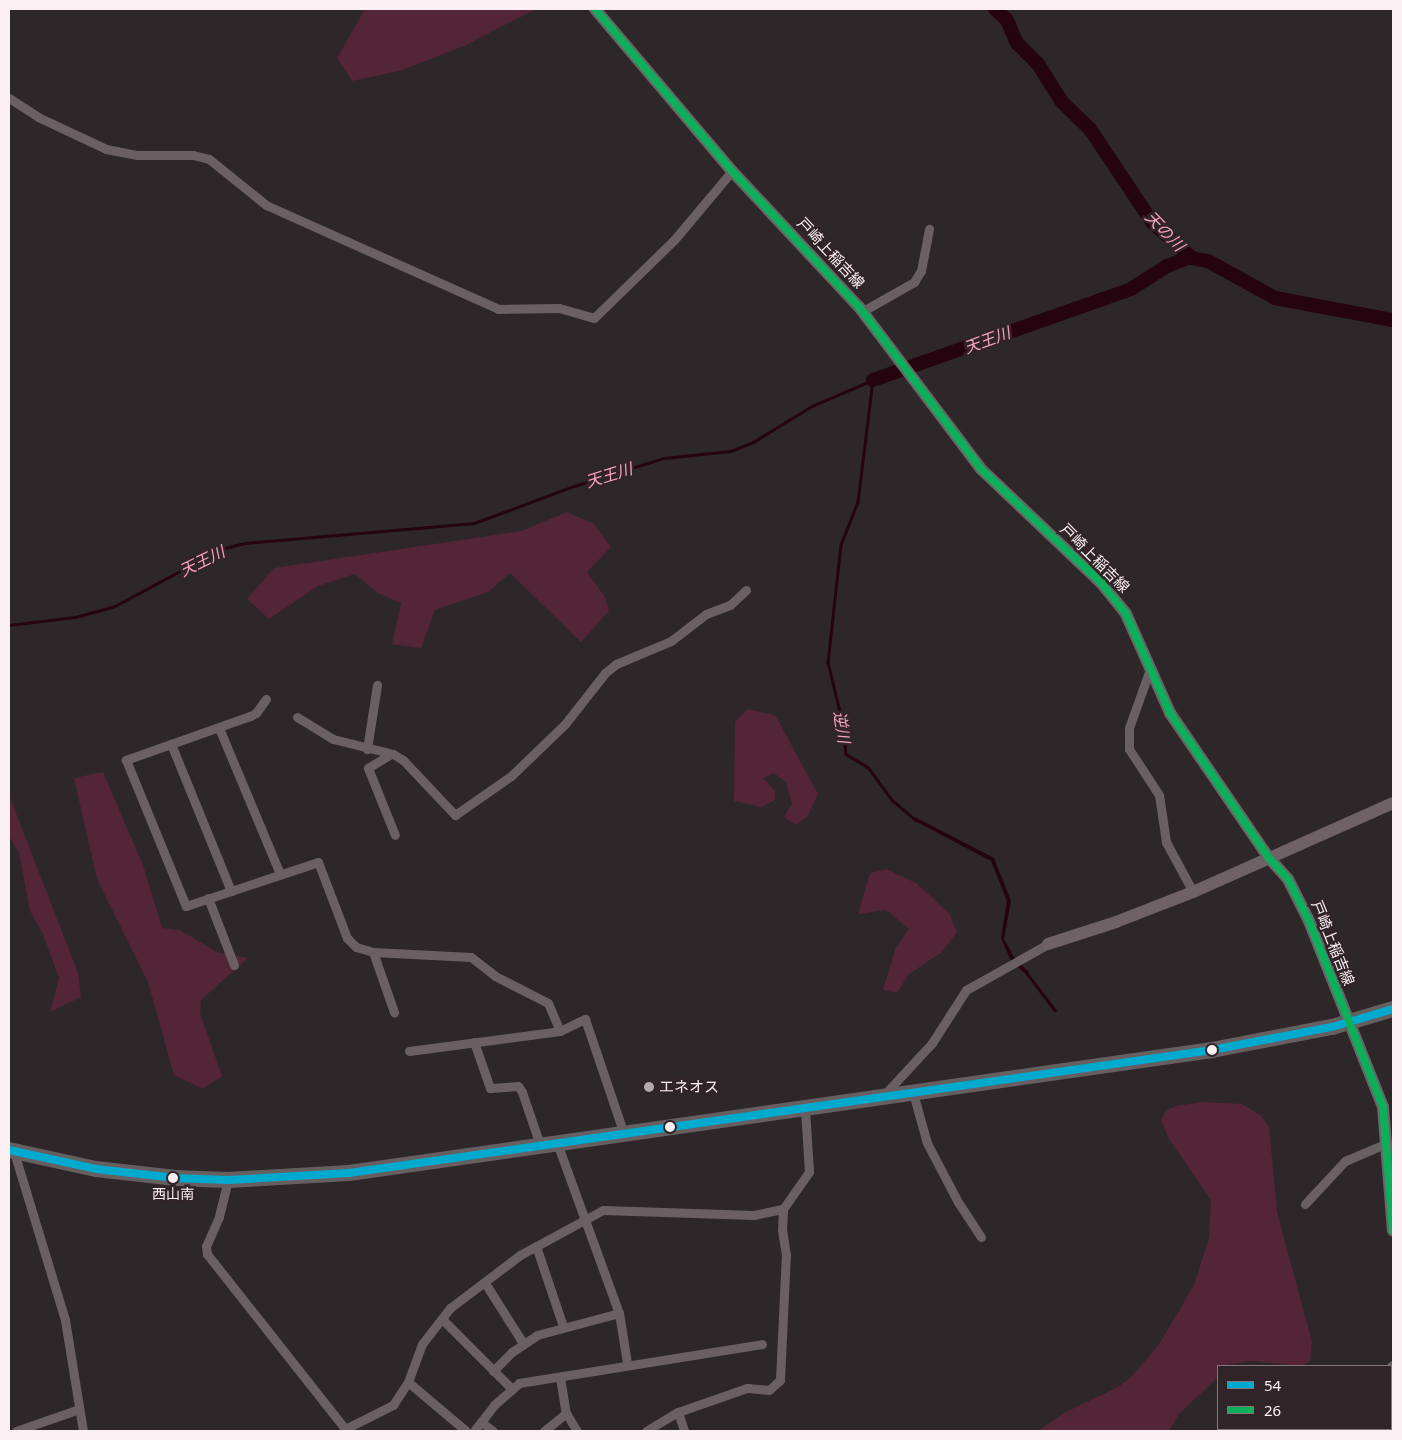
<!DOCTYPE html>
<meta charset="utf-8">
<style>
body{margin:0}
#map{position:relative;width:1402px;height:1440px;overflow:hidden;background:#2e2729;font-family:"Noto Sans","Noto Sans JP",sans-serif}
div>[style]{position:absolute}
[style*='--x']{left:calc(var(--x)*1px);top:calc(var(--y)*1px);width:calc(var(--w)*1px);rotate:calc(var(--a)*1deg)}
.green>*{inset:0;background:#542437}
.water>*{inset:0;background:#250410}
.stream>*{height:2.5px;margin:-1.25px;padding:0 1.25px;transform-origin:1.25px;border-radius:1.25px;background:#250410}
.river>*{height:14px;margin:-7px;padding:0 7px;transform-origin:7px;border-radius:7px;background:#250410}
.street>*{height:9px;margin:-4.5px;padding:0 4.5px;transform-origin:4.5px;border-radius:4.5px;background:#6a6064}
.secondary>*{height:12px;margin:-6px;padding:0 6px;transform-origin:6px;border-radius:6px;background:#6e6266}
.highway>*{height:16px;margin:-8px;padding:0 8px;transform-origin:8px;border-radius:8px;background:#675e60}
.bus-1>*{height:8px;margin:-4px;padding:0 4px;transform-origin:4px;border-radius:4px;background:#00a9ce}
.bus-2>*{height:8px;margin:-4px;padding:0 4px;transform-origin:4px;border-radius:4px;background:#0daf5c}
.dots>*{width:14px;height:14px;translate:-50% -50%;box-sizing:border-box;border:2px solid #312428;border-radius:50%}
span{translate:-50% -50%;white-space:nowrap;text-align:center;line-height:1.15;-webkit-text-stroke:5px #312428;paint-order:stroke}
.bus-label{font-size:14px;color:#faf0f3}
.street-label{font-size:15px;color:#faf0f3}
.poi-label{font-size:15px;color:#faf0f3}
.left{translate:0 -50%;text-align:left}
.water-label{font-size:16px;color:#f5a4bf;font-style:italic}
.frame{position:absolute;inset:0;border:10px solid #faf0f3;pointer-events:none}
.legend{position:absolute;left:1217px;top:1365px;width:175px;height:65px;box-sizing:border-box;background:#312428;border:1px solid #817679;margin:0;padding:6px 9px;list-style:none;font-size:15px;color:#faf0f3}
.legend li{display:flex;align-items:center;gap:10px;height:25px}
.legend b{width:25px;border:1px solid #817679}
</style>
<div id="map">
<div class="green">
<div style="clip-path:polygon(365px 9px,536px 9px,464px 46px,399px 71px,352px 81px,337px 58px)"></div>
<div style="clip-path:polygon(567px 512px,594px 524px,611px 547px,587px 572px,605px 597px,609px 611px,581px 642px,510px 573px,488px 592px,435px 610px,421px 648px,392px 644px,401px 603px,378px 593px,355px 574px,318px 586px,269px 619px,247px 599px,274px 568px,521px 531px)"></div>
<div style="clip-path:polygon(747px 709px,775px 715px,818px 794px,808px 816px,796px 825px,784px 817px,792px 804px,786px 782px,774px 773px,763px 778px,775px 791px,775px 800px,762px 807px,734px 801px,735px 722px)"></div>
<div style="clip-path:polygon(103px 772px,143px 865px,162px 928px,180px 930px,217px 952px,248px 958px,201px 1000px,200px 1013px,222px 1076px,203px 1089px,174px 1075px,148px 982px,97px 879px,74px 778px)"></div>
<div style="clip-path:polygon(9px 795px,78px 973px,81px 997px,50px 1012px,59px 978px,42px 932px,30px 911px,19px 853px,9px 836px)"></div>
<div style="clip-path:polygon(886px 869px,916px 883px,949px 913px,957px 932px,942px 952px,909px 974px,897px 993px,883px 990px,896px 947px,909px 929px,886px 910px,858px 914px,870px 873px)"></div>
<div style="clip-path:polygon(1204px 1102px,1242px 1104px,1260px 1115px,1269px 1126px,1277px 1212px,1312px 1342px,1310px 1361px,1302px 1366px,1253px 1361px,1218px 1366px,1218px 1377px,1179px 1414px,1169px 1431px,1038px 1431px,1064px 1413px,1118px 1387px,1129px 1379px,1158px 1346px,1194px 1285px,1209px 1238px,1211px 1200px,1169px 1139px,1161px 1120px,1166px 1111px,1176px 1106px)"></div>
</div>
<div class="water">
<div style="clip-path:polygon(915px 817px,994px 858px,1011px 901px,1004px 939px,1015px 959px,1029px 972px,1027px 975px,1011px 961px,1001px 938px,1007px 901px,991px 861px,913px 820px)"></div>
</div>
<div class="stream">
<div style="--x:9;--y:625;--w:66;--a:-6.9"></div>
<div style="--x:75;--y:617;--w:39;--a:-15"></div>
<div style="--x:113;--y:607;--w:123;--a:-28.2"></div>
<div style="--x:221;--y:549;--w:25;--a:-14"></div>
<div style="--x:245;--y:543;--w:230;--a:-5"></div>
<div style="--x:474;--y:523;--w:107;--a:-20.3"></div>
<div style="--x:574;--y:486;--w:94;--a:-17.3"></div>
<div style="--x:664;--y:458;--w:67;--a:-6"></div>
<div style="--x:731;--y:451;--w:24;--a:-22"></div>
<div style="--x:753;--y:442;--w:69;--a:-31.4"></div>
<div style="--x:812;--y:406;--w:66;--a:-23.1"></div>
<div style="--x:873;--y:380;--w:123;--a:97"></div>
<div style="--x:858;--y:502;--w:46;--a:111.6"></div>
<div style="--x:841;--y:545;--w:118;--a:96.3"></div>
<div style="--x:828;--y:662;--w:68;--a:76.4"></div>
<div style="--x:844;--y:728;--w:26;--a:86"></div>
<div style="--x:846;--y:754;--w:26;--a:31"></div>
<div style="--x:868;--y:767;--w:41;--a:54"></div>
<div style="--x:892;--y:800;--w:31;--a:40"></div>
<div style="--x:1026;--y:972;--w:48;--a:52.7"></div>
</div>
<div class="river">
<div style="--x:995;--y:9;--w:16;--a:43"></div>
<div style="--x:1007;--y:20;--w:25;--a:67"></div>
<div style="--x:1017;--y:43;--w:30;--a:45"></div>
<div style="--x:1038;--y:64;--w:45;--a:57.7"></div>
<div style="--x:1062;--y:102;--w:39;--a:44"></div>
<div style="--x:1090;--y:129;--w:112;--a:56.3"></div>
<div style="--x:1152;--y:222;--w:54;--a:42"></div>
<div style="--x:1192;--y:258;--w:16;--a:11"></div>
<div style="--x:1208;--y:261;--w:77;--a:28.9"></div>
<div style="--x:1275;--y:298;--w:120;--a:10.6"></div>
<div style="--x:873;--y:380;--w:274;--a:-19.4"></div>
<div style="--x:1131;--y:289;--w:43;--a:-32.6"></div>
<div style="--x:1167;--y:266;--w:26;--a:-21"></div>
</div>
<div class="street">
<div style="--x:9;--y:98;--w:35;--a:33"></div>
<div style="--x:38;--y:117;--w:75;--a:25.2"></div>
<div style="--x:106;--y:149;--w:32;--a:11"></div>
<div style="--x:137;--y:155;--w:56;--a:0"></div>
<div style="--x:193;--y:155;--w:16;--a:14"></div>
<div style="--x:209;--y:159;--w:73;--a:38.9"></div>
<div style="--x:266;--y:205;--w:254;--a:24.1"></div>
<div style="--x:498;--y:309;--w:61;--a:-0.9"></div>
<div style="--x:559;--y:308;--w:36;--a:16"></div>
<div style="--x:594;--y:318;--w:112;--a:-44.3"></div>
<div style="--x:674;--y:240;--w:90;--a:-50"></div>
<div style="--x:863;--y:311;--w:59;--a:-29.6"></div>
<div style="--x:914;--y:282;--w:13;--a:-58"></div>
<div style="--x:921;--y:271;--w:43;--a:-79.2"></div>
<div style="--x:1150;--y:669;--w:63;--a:109.6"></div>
<div style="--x:1129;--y:728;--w:21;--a:90"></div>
<div style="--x:1129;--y:749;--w:55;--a:56.9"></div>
<div style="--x:1159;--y:795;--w:48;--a:81.5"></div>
<div style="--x:1166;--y:842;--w:57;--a:61.6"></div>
<div style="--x:266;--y:699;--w:17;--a:126"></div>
<div style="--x:256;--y:713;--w:7;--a:153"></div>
<div style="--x:250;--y:716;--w:132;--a:160.5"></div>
<div style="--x:126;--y:760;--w:158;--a:67.7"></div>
<div style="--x:186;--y:906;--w:139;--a:-18.4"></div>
<div style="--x:318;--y:862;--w:81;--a:69.1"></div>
<div style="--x:347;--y:938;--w:13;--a:45"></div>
<div style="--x:356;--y:947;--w:18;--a:16"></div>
<div style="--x:373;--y:952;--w:98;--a:2.9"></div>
<div style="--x:471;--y:957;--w:31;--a:38"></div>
<div style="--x:495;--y:976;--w:59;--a:27"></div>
<div style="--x:548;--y:1003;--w:30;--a:67"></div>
<div style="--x:297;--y:717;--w:42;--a:31.4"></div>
<div style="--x:333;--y:739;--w:62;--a:14"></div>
<div style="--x:393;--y:754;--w:12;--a:31"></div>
<div style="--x:403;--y:760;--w:76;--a:46.6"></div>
<div style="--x:455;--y:815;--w:68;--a:-34.9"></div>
<div style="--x:511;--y:776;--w:75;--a:-43.9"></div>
<div style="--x:565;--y:724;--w:65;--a:-51.9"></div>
<div style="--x:605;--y:673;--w:14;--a:-39"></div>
<div style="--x:616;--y:664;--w:60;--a:-22.7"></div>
<div style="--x:671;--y:641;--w:44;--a:-37.6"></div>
<div style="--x:706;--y:614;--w:26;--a:-21"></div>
<div style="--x:730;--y:605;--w:22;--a:-43"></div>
<div style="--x:219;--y:728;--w:158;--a:67.3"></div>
<div style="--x:171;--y:744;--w:159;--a:67.8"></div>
<div style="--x:367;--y:749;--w:65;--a:-81.1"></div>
<div style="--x:391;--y:754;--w:27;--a:149"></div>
<div style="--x:368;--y:768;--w:72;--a:68.1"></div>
<div style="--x:208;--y:898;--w:72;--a:68.8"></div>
<div style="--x:373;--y:952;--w:64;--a:70.7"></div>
<div style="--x:474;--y:1042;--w:49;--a:70.8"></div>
<div style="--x:490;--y:1088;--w:28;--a:-4"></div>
<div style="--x:518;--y:1086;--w:7;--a:56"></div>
<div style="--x:522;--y:1092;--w:56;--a:71.2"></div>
<div style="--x:409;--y:1051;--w:152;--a:-7.5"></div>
<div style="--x:560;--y:1031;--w:28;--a:-26"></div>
<div style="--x:585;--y:1019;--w:121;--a:71.3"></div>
<div style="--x:913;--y:1093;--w:52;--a:74.4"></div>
<div style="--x:927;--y:1143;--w:67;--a:62.3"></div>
<div style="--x:958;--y:1202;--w:42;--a:56.7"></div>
<div style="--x:882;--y:1097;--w:74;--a:-47.2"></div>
<div style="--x:932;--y:1043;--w:63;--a:-57.3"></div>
<div style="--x:966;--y:990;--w:94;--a:-29.3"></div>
<div style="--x:557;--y:1143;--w:181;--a:70"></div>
<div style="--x:619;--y:1313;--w:51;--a:80.9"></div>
<div style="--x:14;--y:1152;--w:176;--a:73.1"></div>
<div style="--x:65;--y:1320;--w:112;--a:80.8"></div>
<div style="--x:228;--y:1180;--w:38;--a:104"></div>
<div style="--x:219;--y:1217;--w:32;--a:114"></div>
<div style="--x:206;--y:1246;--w:8;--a:83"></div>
<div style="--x:207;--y:1254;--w:223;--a:51.7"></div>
<div style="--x:345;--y:1429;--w:54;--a:-26.6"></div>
<div style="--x:393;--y:1405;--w:27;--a:-57"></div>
<div style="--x:408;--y:1382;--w:40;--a:-69.8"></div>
<div style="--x:422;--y:1344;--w:46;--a:-52.1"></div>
<div style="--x:450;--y:1308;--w:88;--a:-37.1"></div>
<div style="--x:520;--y:1255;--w:94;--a:-28.5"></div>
<div style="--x:603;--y:1210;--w:151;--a:1.9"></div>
<div style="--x:754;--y:1215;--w:30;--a:-12"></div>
<div style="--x:1305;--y:1204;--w:59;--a:-47.1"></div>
<div style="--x:1345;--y:1161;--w:46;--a:-23.2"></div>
<div style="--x:536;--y:1246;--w:84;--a:71.4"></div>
<div style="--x:485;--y:1283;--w:71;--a:57.7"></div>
<div style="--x:442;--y:1319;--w:98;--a:45"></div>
<div style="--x:493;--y:1371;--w:27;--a:-45"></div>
<div style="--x:512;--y:1352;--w:30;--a:-34"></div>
<div style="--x:537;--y:1335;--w:85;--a:-15"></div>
<div style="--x:560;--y:1377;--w:36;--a:81"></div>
<div style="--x:566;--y:1413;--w:21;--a:59"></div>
<div style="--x:408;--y:1382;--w:76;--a:40.2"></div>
<div style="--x:678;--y:1412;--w:20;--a:72"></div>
<div style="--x:481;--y:1422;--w:15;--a:37"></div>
<div style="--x:16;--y:1431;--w:67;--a:-19.2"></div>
<div style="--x:474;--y:1431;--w:33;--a:-52"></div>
<div style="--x:494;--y:1405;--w:33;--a:-41"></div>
<div style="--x:519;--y:1383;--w:246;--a:-9.1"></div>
<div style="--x:544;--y:1431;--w:28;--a:-39"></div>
<div style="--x:646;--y:1431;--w:37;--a:-31"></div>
<div style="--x:678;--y:1412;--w:73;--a:-19.2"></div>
<div style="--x:747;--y:1388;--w:22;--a:5"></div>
<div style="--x:769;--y:1390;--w:15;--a:-42"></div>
<div style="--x:780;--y:1380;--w:125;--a:-87.3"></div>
<div style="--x:786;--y:1255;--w:25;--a:-99"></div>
<div style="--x:782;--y:1230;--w:21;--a:-87"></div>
<div style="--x:783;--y:1209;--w:45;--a:-54.9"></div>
<div style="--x:809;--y:1172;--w:64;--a:-93.6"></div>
</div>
<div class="secondary">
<div style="--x:595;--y:9;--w:212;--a:49.8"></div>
<div style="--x:732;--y:171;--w:186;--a:47"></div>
<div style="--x:859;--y:307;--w:203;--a:53"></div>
<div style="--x:981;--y:469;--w:167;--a:43.5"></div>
<div style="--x:1102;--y:584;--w:38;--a:51"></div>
<div style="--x:1126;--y:614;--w:108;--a:66"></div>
<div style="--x:1170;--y:713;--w:176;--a:55.7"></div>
<div style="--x:1269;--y:858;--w:28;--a:48"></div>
<div style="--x:1288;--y:879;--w:47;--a:63.4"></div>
<div style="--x:1309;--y:921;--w:200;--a:68.3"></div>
<div style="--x:1383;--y:1107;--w:124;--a:85.4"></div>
<div style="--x:1048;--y:944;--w:71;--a:-17.9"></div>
<div style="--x:1116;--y:922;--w:83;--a:-21.3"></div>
<div style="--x:1193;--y:892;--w:219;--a:-24"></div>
<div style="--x:1391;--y:1372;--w:5;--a:-68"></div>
<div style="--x:1346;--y:1431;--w:3;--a:-45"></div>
</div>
<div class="highway">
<div style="--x:9;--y:1150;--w:89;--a:12.3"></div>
<div style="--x:96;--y:1169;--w:80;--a:6.5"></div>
<div style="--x:175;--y:1178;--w:53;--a:2.2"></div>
<div style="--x:228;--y:1180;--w:121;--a:-3.3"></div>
<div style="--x:349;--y:1173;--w:872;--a:-8.11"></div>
<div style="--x:1212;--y:1050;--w:122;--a:-10.9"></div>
<div style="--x:1332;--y:1027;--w:64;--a:-16.4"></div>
</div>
<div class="bus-1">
<div style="--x:9;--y:1150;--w:89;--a:12.3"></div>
<div style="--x:96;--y:1169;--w:80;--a:6.5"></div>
<div style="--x:175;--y:1178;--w:53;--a:2.2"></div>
<div style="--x:228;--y:1180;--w:121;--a:-3.3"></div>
<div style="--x:349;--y:1173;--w:872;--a:-8.11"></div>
<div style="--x:1212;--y:1050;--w:122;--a:-10.9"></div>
<div style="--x:1332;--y:1027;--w:64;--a:-16.4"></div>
</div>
<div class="bus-2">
<div style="--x:595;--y:9;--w:212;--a:49.8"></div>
<div style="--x:732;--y:171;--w:186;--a:47"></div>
<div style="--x:859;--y:307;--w:203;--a:53"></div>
<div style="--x:981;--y:469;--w:167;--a:43.5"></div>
<div style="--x:1102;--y:584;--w:38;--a:51"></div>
<div style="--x:1126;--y:614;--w:108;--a:66"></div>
<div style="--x:1170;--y:713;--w:176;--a:55.7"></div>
<div style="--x:1269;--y:858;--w:28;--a:48"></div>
<div style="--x:1288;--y:879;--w:47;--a:63.4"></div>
<div style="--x:1309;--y:921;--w:200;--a:68.3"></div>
<div style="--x:1383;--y:1107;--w:124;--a:85.4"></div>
</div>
<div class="dots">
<div style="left:1212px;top:1050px;background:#faf0f3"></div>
<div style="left:649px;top:1087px;background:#b3aaac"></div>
<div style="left:670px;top:1127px;background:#faf0f3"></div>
<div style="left:173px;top:1178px;background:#faf0f3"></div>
</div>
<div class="bus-label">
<span style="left:173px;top:1194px">西山南</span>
</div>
<div class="street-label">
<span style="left:831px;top:253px;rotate:47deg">戸崎上稲吉線</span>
<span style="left:1095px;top:558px;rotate:45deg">戸崎上稲吉線</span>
<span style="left:1333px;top:943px;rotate:68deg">戸崎上稲吉線</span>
</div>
<div class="poi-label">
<span class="left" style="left:659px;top:1087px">エネオス</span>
</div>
<div class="water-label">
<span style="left:1165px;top:231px;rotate:46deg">天の川</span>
<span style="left:987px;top:340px;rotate:-20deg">天王川</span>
<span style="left:609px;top:475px;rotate:-17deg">天王川</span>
<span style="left:202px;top:561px;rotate:-26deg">天王川</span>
<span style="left:842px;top:727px;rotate:81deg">逆川</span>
</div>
<div class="frame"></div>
<ul class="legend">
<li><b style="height:6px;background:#00a9ce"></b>54</li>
<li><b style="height:6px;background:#0daf5c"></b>26</li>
</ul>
</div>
